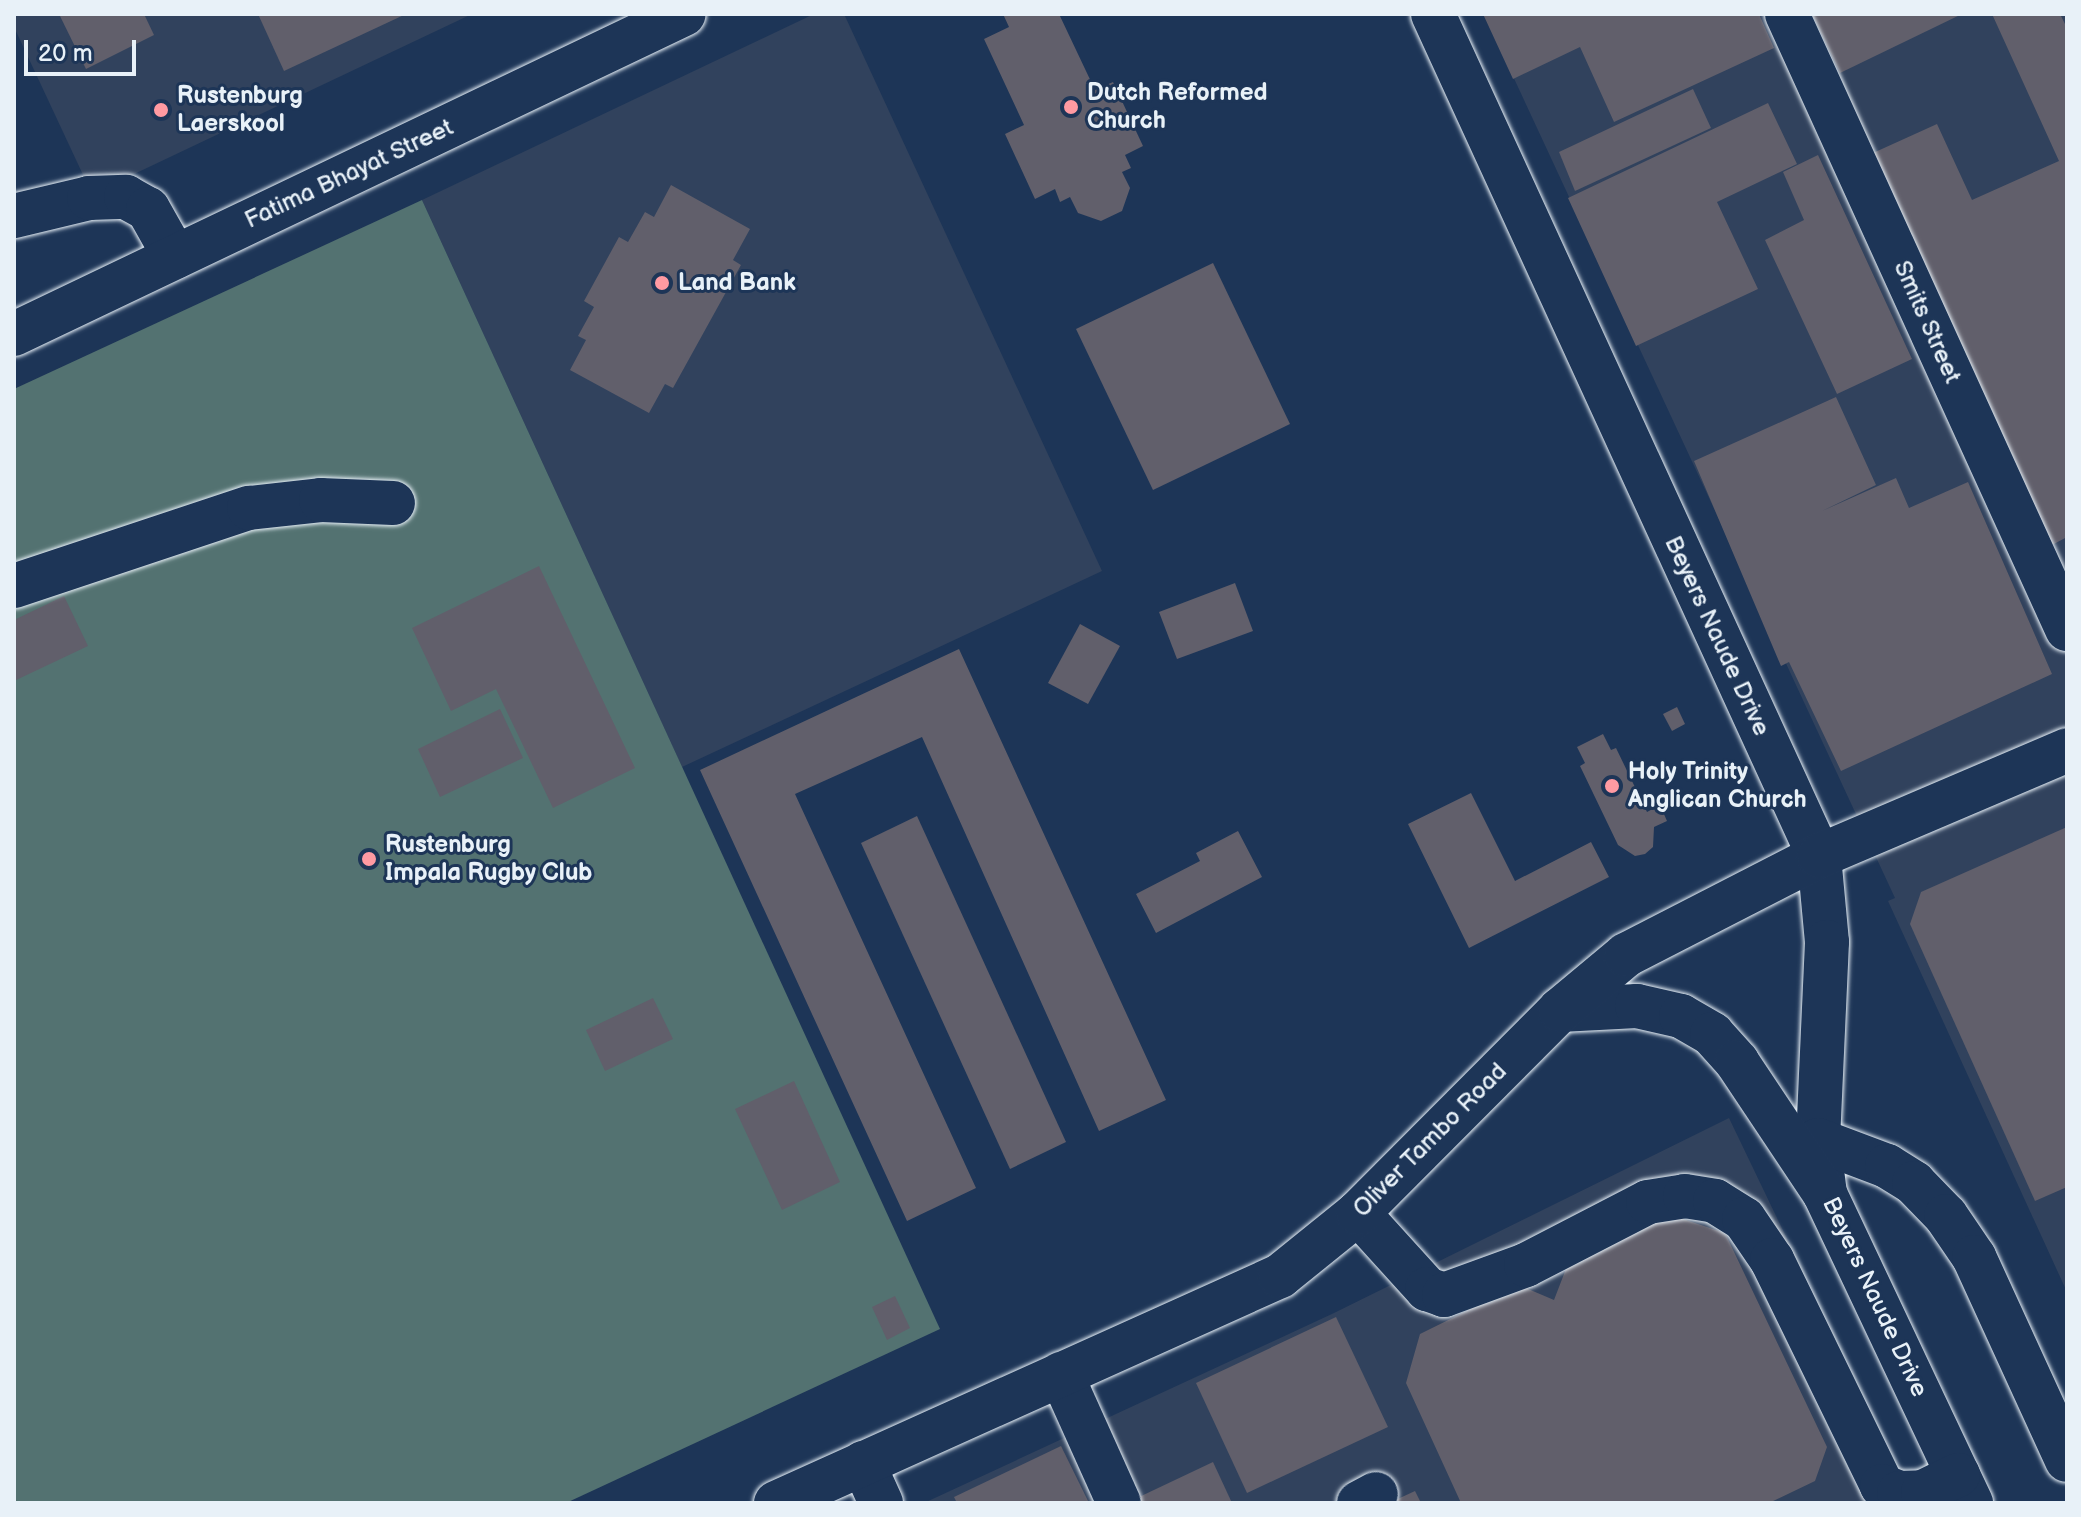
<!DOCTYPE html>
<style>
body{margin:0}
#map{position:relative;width:2081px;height:1517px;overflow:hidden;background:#1d3557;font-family:"Balsamiq Sans",sans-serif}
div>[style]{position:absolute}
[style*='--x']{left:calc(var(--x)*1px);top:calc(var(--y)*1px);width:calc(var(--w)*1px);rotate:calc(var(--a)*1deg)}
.built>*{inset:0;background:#31425d}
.green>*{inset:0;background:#537271}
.building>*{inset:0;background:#615f6b}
.roads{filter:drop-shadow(0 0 2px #e8f1f8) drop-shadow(0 0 2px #e8f1f8)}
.minor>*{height:44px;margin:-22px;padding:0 22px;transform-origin:22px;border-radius:22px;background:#1d3557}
.major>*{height:44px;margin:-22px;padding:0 22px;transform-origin:22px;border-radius:22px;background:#1d3557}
.dots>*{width:22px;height:22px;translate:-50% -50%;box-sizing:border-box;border:4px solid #1d3557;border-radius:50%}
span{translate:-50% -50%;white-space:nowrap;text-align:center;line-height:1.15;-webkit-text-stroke:6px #1d3557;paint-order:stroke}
.poi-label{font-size:24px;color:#e8f1f8;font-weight:700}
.left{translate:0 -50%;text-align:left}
.street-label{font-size:24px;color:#e8f1f8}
.frame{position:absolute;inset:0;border:16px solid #e8f1f8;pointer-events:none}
.scale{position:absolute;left:24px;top:40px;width:112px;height:36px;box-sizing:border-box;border:4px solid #e8f1f8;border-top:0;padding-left:10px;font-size:24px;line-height:28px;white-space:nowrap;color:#e8f1f8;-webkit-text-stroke:6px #1d3557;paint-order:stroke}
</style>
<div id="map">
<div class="built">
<div style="clip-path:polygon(14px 14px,472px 14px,92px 194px,14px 27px)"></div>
<div style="clip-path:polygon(814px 14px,844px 14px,1102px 571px,682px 767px,422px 200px)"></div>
<div style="clip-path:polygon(1484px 14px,2067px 14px,2067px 1292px,1888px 901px,1895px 898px)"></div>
<div style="clip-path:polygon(1729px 1118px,1914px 1503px,924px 1503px,1334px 1313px)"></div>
</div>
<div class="green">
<div style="clip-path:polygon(422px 200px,940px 1329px,566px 1503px,14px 1503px,14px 389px)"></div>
</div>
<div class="building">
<div style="clip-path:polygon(59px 14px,144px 14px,154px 35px,86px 69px)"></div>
<div style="clip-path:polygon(258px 14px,406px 14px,284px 71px)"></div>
<div style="clip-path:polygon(1003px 14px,1059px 14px,1095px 90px,1113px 82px,1143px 146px,1125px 155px,1131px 168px,1122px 172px,1130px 188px,1122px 211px,1101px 221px,1078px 213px,1070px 197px,1060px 202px,1055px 189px,1035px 199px,1005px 134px,1024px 125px,984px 39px,1009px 27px)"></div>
<div style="clip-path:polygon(1483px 14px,1759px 14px,1774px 48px,1614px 122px,1580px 47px,1513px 79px)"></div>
<div style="clip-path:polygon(1812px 14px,1962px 14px,1840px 73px)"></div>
<div style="clip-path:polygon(1992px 14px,2060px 14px,2067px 28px,2067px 537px,2052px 545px,1873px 153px,1937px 124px,1972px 200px,2059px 161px)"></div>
<div style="clip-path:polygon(1693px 89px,1711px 128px,1575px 191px,1559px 152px)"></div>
<div style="clip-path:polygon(1768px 103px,1797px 164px,1717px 202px,1758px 289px,1636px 346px,1568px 198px)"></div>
<div style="clip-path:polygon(1818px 155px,1912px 359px,1837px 394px,1765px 240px,1804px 220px,1783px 172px)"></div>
<div style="clip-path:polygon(671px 185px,750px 229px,733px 260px,741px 265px,673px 388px,665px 384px,649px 413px,570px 370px,586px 340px,578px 336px,594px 307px,584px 301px,619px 237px,628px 242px,645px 212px,654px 217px)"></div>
<div style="clip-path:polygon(1213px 263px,1290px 424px,1153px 490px,1076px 329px)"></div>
<div style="clip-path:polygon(1836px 397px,1876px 485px,1822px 511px,1896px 478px,1909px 508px,1968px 482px,2052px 674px,1841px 771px,1789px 662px,1781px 666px,1694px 461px)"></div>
<div style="clip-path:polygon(539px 566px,635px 768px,553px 808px,496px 689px,451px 711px,412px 628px)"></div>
<div style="clip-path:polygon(1235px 583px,1253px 631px,1177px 659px,1159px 612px)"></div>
<div style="clip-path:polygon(64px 596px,88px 646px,14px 681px,14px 620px)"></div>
<div style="clip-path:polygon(1080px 624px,1120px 646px,1088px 704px,1048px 683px)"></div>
<div style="clip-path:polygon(959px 649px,1166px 1100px,1099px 1131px,922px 737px,795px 794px,976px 1188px,907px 1221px,700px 770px)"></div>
<div style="clip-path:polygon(1677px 707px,1685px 724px,1672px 731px,1663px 714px)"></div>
<div style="clip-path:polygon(500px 709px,523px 758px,440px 797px,418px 749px)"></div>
<div style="clip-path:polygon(1603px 734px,1611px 750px,1616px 748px,1647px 812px,1660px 805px,1667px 821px,1654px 827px,1653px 847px,1645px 854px,1635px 856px,1618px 845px,1580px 766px,1585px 763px,1577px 747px)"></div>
<div style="clip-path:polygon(1471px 793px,1515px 881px,1591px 842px,1609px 877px,1469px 948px,1408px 824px)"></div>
<div style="clip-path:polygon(917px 816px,1066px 1142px,1010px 1169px,861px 843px)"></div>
<div style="clip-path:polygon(2067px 827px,2067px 1187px,2035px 1201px,1910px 924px,1921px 892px)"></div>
<div style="clip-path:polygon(1238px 831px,1262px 877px,1156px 933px,1136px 894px,1200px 861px,1196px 853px)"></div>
<div style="clip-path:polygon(653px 998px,673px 1039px,605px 1071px,586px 1030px)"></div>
<div style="clip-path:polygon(794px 1081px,840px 1182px,782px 1210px,735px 1109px)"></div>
<div style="clip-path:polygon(1665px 1213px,1725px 1233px,1827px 1447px,1815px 1481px,1769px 1503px,1461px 1503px,1406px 1383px,1420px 1334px,1519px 1285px,1554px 1300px,1569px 1261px)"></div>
<div style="clip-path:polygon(895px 1296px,910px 1328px,887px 1340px,872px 1307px)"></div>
<div style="clip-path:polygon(1336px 1317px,1388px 1427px,1247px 1493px,1196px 1383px)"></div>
<div style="clip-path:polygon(1061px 1446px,1089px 1503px,957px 1503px,954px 1497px)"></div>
<div style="clip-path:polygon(1213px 1462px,1232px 1503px,1139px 1503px,1137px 1498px)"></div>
<div style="clip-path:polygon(1415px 1491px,1421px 1503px,1389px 1503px)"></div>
</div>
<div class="roads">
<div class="minor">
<div style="--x:1433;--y:14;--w:926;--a:65.37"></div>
<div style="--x:1819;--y:856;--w:86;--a:84.7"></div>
<div style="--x:1827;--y:942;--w:198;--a:92.6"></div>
<div style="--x:1818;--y:1140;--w:54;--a:82.6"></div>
<div style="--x:1825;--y:1194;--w:342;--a:64.7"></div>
<div style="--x:1787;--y:14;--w:676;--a:65.52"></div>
<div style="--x:14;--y:216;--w:77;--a:-13.5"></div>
<div style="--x:89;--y:198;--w:37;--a:-2"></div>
<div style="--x:126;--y:197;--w:25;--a:29"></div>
<div style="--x:148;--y:209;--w:55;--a:60.6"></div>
<div style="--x:14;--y:334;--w:742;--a:-25.53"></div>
<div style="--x:14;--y:586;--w:248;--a:-18.4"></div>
<div style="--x:249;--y:508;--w:72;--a:-6.3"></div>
<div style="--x:321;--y:500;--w:72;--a:2.4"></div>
<div style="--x:1818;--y:1140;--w:74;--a:20.6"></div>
<div style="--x:1887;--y:1166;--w:32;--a:32"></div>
<div style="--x:1914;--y:1183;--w:46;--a:45.9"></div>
<div style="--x:1946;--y:1216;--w:50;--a:55.7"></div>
<div style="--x:1974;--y:1257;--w:223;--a:65.4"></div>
<div style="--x:1358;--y:1213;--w:103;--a:47.8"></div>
<div style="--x:1427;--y:1289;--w:18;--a:19"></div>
<div style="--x:1444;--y:1295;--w:87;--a:-20.1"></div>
<div style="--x:1526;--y:1265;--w:137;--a:-27.3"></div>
<div style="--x:1648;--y:1202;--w:37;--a:-9"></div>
<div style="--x:1685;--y:1196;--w:30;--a:9"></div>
<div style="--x:1715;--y:1201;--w:34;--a:32"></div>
<div style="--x:1744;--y:1219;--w:50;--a:55.7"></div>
<div style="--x:1772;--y:1260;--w:251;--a:64"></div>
<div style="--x:1882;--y:1486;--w:18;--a:22"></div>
<div style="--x:1899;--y:1493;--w:24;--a:-2"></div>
<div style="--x:1923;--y:1492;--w:39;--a:-26"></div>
<div style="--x:1061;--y:1374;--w:141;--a:65.8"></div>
<div style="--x:863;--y:1463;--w:44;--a:65.8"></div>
<div style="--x:1359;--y:1503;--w:19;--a:-28"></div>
</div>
<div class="major">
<div style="--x:1560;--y:1010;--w:77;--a:-3"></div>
<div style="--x:1637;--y:1006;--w:45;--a:12.8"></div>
<div style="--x:1681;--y:1016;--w:36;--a:30"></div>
<div style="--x:1712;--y:1034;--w:38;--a:48"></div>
<div style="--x:1737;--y:1062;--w:159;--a:56.3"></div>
<div style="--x:776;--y:1503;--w:553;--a:-24.25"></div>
<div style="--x:1280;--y:1276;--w:100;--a:-38.9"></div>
<div style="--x:1358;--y:1213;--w:286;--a:-45.1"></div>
<div style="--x:1560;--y:1010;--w:86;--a:-39.8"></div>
<div style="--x:1626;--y:955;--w:217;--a:-27.2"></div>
<div style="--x:1819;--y:856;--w:270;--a:-23.1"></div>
</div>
</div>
<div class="dots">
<div style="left:1071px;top:107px;background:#ff9aa2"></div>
<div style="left:161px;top:110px;background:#ff9aa2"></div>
<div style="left:662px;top:283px;background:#ff9aa2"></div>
<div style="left:1612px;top:786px;background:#ff9aa2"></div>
<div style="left:369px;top:859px;background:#ff9aa2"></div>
</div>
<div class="poi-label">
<span class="left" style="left:1087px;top:107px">Dutch Reformed<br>Church</span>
<span class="left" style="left:177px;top:110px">Rustenburg<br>Laerskool</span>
<span class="left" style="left:678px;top:283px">Land Bank</span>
<span class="left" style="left:1628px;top:786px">Holy Trinity<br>Anglican Church</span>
<span class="left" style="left:385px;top:859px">Rustenburg<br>Impala Rugby Club</span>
</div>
<div class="street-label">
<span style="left:349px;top:174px;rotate:-25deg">Fatima Bhayat Street</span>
<span style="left:1927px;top:322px;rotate:66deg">Smits Street</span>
<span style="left:1717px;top:636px;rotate:65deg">Beyers Naude Drive</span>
<span style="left:1430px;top:1140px;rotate:-45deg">Oliver Tambo Road</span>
<span style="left:1875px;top:1297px;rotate:65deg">Beyers Naude Drive</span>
</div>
<div class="frame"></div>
<div class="scale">20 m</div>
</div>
